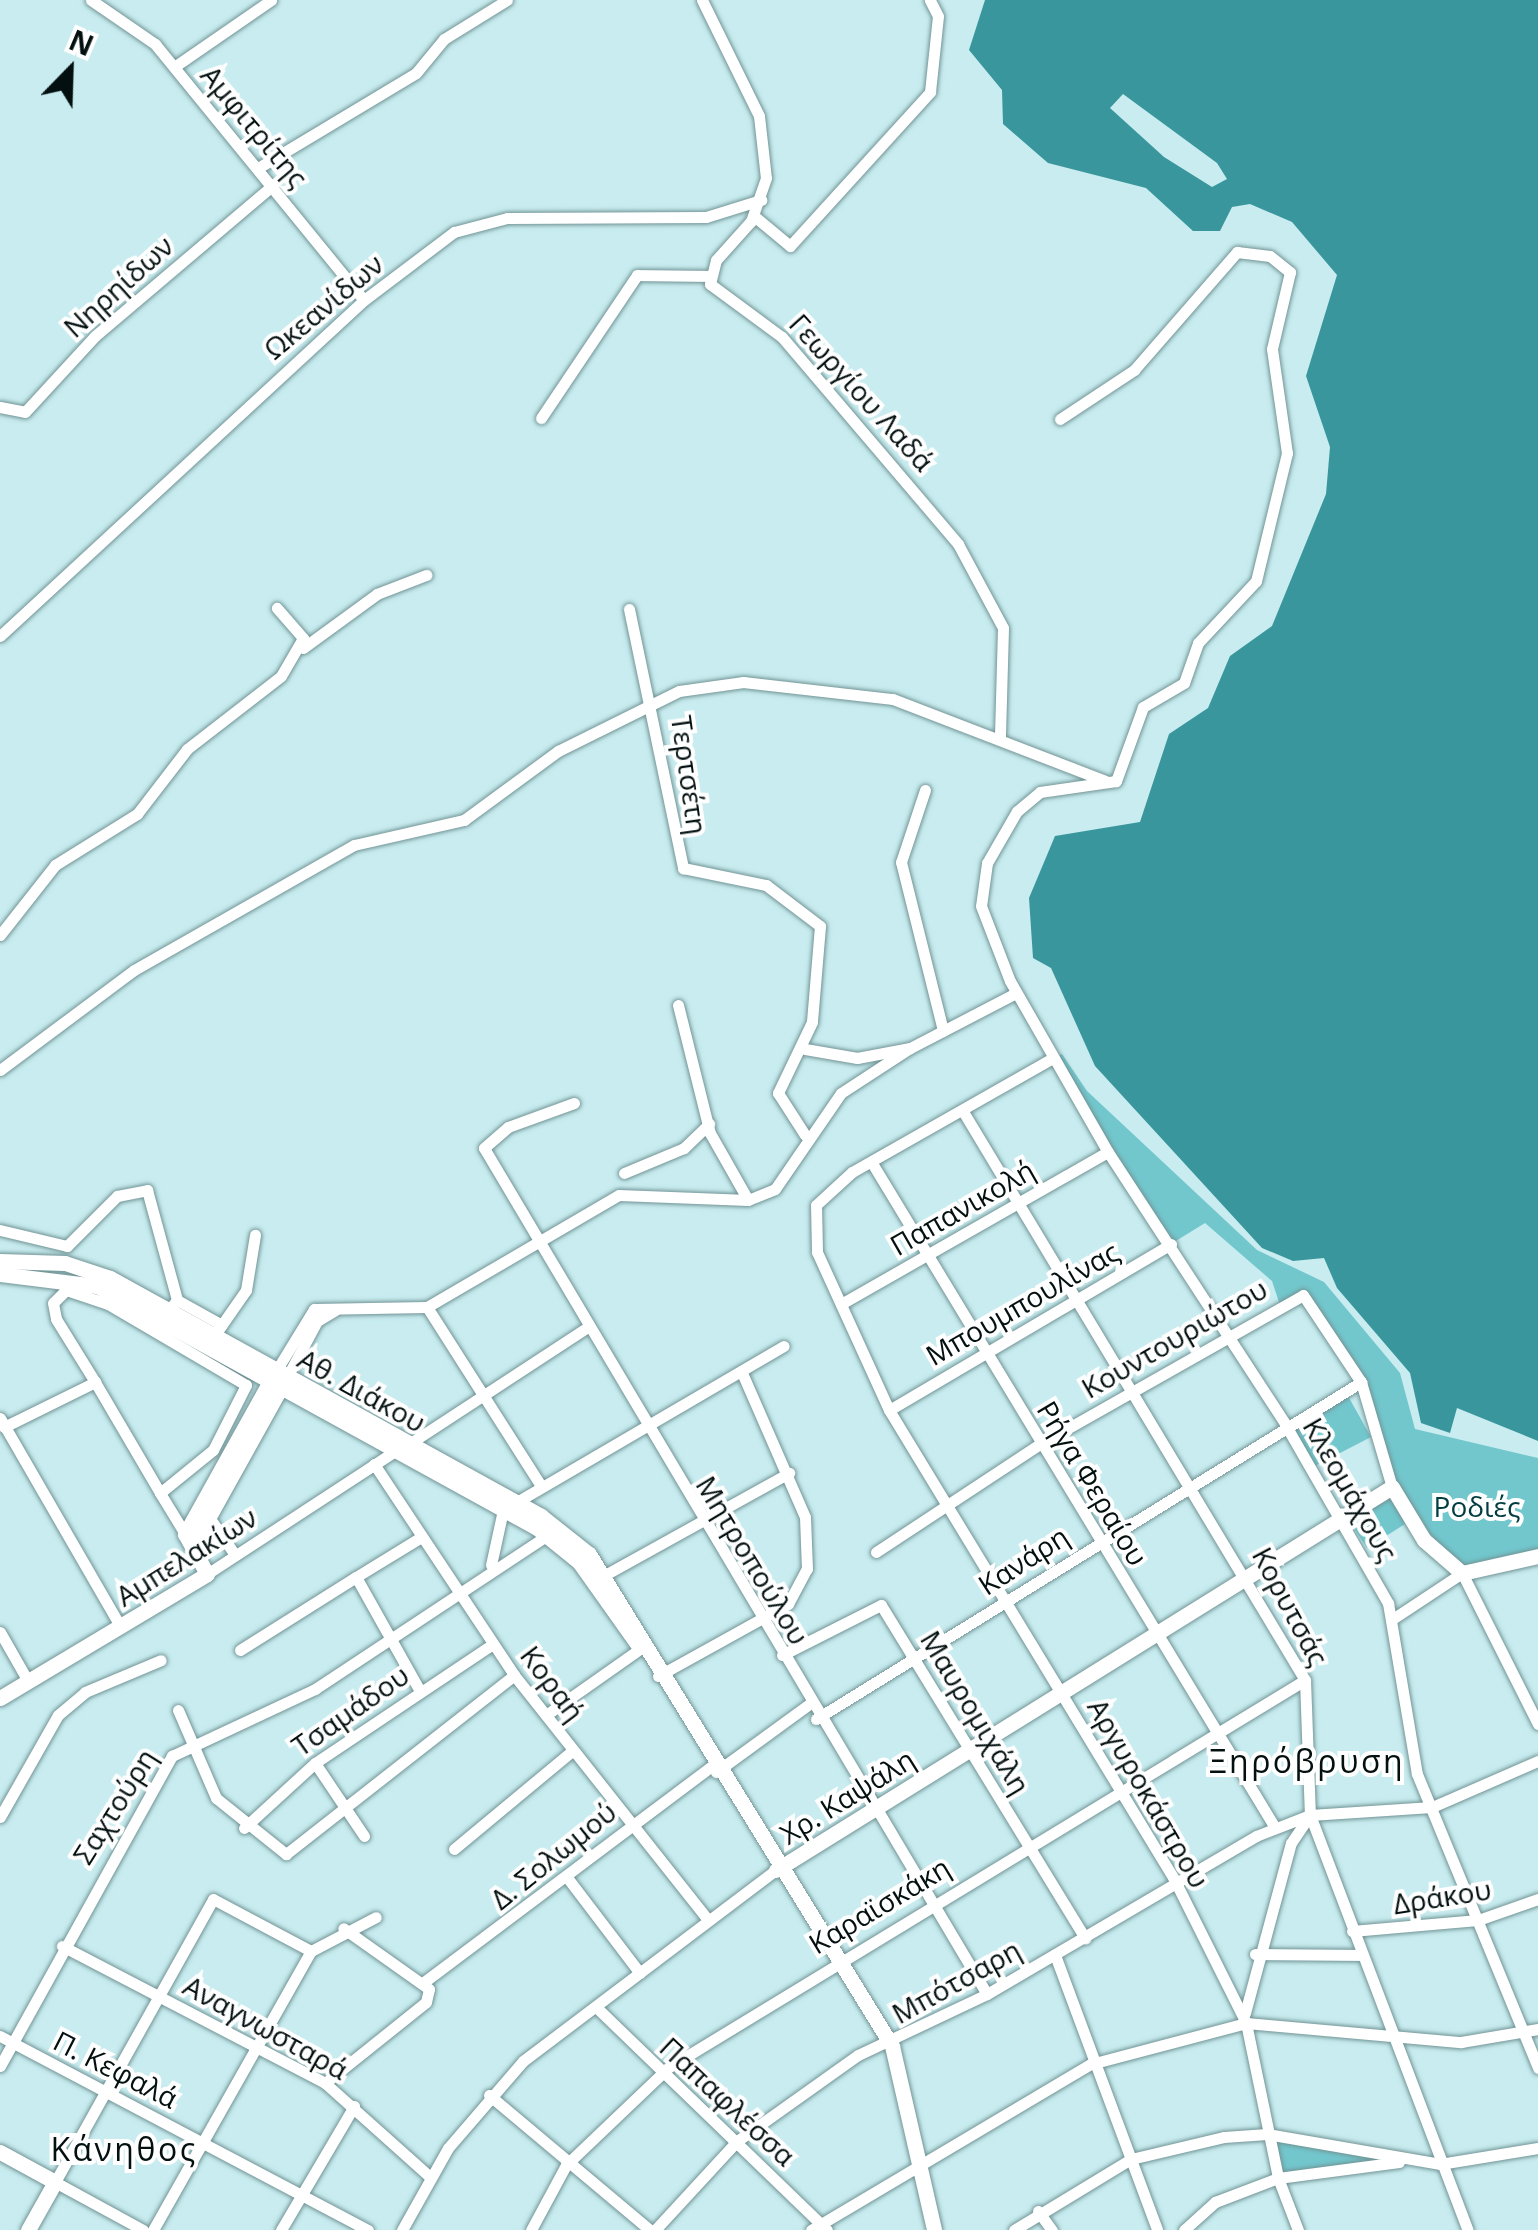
<!DOCTYPE html>
<meta charset="utf-8">
<style>
body{margin:0}
#map{position:relative;width:1538px;height:2230px;overflow:hidden;background:#c8ecef;font-family:"Open Sans",sans-serif}
div>[style]{position:absolute}
[style*='--x']{left:calc(var(--x)*1px);top:calc(var(--y)*1px);width:calc(var(--w)*1px);rotate:calc(var(--a)*1deg)}
.green>*{inset:0;background:#72c7cd}
.water>*{inset:0;background:#39969c}
.roads{filter:drop-shadow(0 0 2px #729496) drop-shadow(0 0 2px #729496)}
.street>*{height:11px;margin:-5.5px;padding:0 5.5px;transform-origin:5.5px;border-radius:5.5px;background:#fff}
.secondary>*{height:15px;margin:-7.5px;padding:0 7.5px;transform-origin:7.5px;border-radius:7.5px;background:#fff}
span{translate:-50% -50%;white-space:nowrap;text-align:center;line-height:1.15;-webkit-text-stroke:8px #fff;paint-order:stroke}
.street-label{font-size:28px;color:#041010}
.park-label{font-size:28px;color:#023e41}
.quarter-label{font-size:32px;color:#041010;letter-spacing:2.5px}
.north{position:absolute;left:20px;top:20px;width:100px;height:100px;-webkit-text-stroke:8px #fff;paint-order:stroke;rotate:23deg;font-size:28px;font-weight:700;line-height:40px;text-align:center;color:#041010}
.north::after{content:'';display:block;margin:auto;width:35px;height:45px;background:#041010;clip-path:polygon(50% 0,100% 100%,50% 72%,0 100%)}
</style>
<div id="map">
<div class="green">
<div style="clip-path:polygon(1062px 1054px,1087px 1091px,1257px 1250px,1324px 1282px,1400px 1373px,1415px 1429px,1538px 1458px,1538px 1556px,1462px 1573px,1410px 1520px,1361px 1382px,1314px 1302px,1303px 1295px,1280px 1305px,1272px 1281px,1205px 1223px,1171px 1244px,1053px 1058px)"></div>
<div style="clip-path:polygon(1348px 1396px,1371px 1437px,1315px 1466px,1292px 1428px)"></div>
<div style="clip-path:polygon(1391px 1498px,1405px 1524px,1367px 1548px,1349px 1521px)"></div>
<div style="clip-path:polygon(1267px 2134px,1409px 2161px,1278px 2178px)"></div>
</div>
<div class="water">
<div style="clip-path:polygon(evenodd,985px 0,1538px 0,1538px 1441px,1457px 1408px,1450px 1433px,1421px 1423px,1410px 1373px,1337px 1288px,1324px 1258px,1293px 1261px,1262px 1248px,1095px 1066px,1051px 968px,1033px 958px,1029px 898px,1055px 836px,1140px 822px,1169px 734px,1208px 708px,1230px 656px,1272px 626px,1326px 494px,1330px 447px,1306px 376px,1337px 275px,1292px 222px,1250px 204px,1232px 207px,1220px 231px,1193px 231px,1146px 188px,1048px 163px,1003px 124px,1002px 90px,969px 50px,985px 0,1123px 94px,1217px 163px,1227px 179px,1212px 187px,1164px 157px,1110px 108px,1123px 94px)"></div>
</div>
<div class="roads">
<div class="street">
<div style="--x:91;--y:0;--w:78;--a:34.5"></div>
<div style="--x:155;--y:44;--w:330;--a:50.8"></div>
<div style="--x:702;--y:0;--w:129;--a:63.8"></div>
<div style="--x:759;--y:116;--w:62;--a:83.6"></div>
<div style="--x:766;--y:178;--w:46;--a:109.2"></div>
<div style="--x:751;--y:221;--w:52;--a:131.9"></div>
<div style="--x:716;--y:260;--w:25;--a:104"></div>
<div style="--x:710;--y:284;--w:89;--a:36.4"></div>
<div style="--x:782;--y:337;--w:272;--a:49.6"></div>
<div style="--x:958;--y:544;--w:95;--a:61.8"></div>
<div style="--x:1003;--y:628;--w:109;--a:91.6"></div>
<div style="--x:174;--y:67;--w:118;--a:-34.6"></div>
<div style="--x:258;--y:168;--w:184;--a:-31"></div>
<div style="--x:416;--y:73;--w:44;--a:-50.5"></div>
<div style="--x:444;--y:39;--w:74;--a:-31.8"></div>
<div style="--x:754;--y:216;--w:47;--a:39.8"></div>
<div style="--x:790;--y:246;--w:208;--a:-47.7"></div>
<div style="--x:930;--y:92;--w:76;--a:-84"></div>
<div style="--x:938;--y:16;--w:18;--a:-117"></div>
<div style="--x:0;--y:407;--w:25;--a:11"></div>
<div style="--x:25;--y:412;--w:103;--a:-47.4"></div>
<div style="--x:95;--y:336;--w:233;--a:-40.3"></div>
<div style="--x:541;--y:418;--w:172;--a:-56.1"></div>
<div style="--x:637;--y:275;--w:72;--a:0.8"></div>
<div style="--x:1060;--y:419;--w:89;--a:-33.5"></div>
<div style="--x:1134;--y:370;--w:157;--a:-48.9"></div>
<div style="--x:1237;--y:252;--w:33;--a:7"></div>
<div style="--x:1270;--y:256;--w:26;--a:39"></div>
<div style="--x:1290;--y:272;--w:79;--a:103.2"></div>
<div style="--x:1272;--y:349;--w:105;--a:81.8"></div>
<div style="--x:1287;--y:453;--w:132;--a:103.6"></div>
<div style="--x:1256;--y:581;--w:85;--a:133.1"></div>
<div style="--x:1198;--y:643;--w:42;--a:109.3"></div>
<div style="--x:1184;--y:683;--w:48;--a:149.7"></div>
<div style="--x:1143;--y:707;--w:79;--a:110"></div>
<div style="--x:1116;--y:781;--w:77;--a:171.8"></div>
<div style="--x:1040;--y:792;--w:30;--a:140"></div>
<div style="--x:1017;--y:811;--w:60;--a:120"></div>
<div style="--x:987;--y:863;--w:43;--a:97.9"></div>
<div style="--x:981;--y:906;--w:80;--a:68.9"></div>
<div style="--x:1010;--y:981;--w:197;--a:60.2"></div>
<div style="--x:1108;--y:1152;--w:325;--a:56.9"></div>
<div style="--x:1285;--y:1424;--w:207;--a:60.1"></div>
<div style="--x:1388;--y:1603;--w:173;--a:80.4"></div>
<div style="--x:1417;--y:1774;--w:318;--a:67.6"></div>
<div style="--x:629;--y:609;--w:265;--a:78.2"></div>
<div style="--x:683;--y:868;--w:85;--a:11.6"></div>
<div style="--x:766;--y:885;--w:68;--a:37.2"></div>
<div style="--x:820;--y:926;--w:96;--a:94.8"></div>
<div style="--x:812;--y:1022;--w:79;--a:115.6"></div>
<div style="--x:778;--y:1093;--w:50;--a:57.3"></div>
<div style="--x:0;--y:636;--w:495;--a:-42.7"></div>
<div style="--x:364;--y:300;--w:113;--a:-37.1"></div>
<div style="--x:454;--y:232;--w:55;--a:-14.8"></div>
<div style="--x:507;--y:218;--w:199;--a:-0.3"></div>
<div style="--x:706;--y:217;--w:58;--a:-17.2"></div>
<div style="--x:303;--y:648;--w:92;--a:-36.1"></div>
<div style="--x:377;--y:594;--w:53;--a:-21.2"></div>
<div style="--x:925;--y:790;--w:76;--a:108.4"></div>
<div style="--x:901;--y:862;--w:174;--a:76"></div>
<div style="--x:0;--y:935;--w:89;--a:-51.8"></div>
<div style="--x:55;--y:865;--w:97;--a:-31.9"></div>
<div style="--x:137;--y:814;--w:82;--a:-52.4"></div>
<div style="--x:187;--y:749;--w:119;--a:-37.8"></div>
<div style="--x:281;--y:676;--w:44;--a:-59.9"></div>
<div style="--x:303;--y:638;--w:40;--a:-131"></div>
<div style="--x:678;--y:1005;--w:132;--a:76"></div>
<div style="--x:710;--y:1133;--w:77;--a:60.4"></div>
<div style="--x:748;--y:1200;--w:29;--a:-22"></div>
<div style="--x:775;--y:1189;--w:116;--a:-55.5"></div>
<div style="--x:841;--y:1093;--w:82;--a:-33.1"></div>
<div style="--x:805;--y:1049;--w:53;--a:9.8"></div>
<div style="--x:857;--y:1058;--w:54;--a:-10.7"></div>
<div style="--x:910;--y:1048;--w:119;--a:-27.4"></div>
<div style="--x:0;--y:1070;--w:167;--a:-36.7"></div>
<div style="--x:134;--y:970;--w:253;--a:-29.6"></div>
<div style="--x:354;--y:845;--w:113;--a:-12.8"></div>
<div style="--x:464;--y:820;--w:117;--a:-36.3"></div>
<div style="--x:558;--y:751;--w:135;--a:-26.4"></div>
<div style="--x:679;--y:691;--w:65;--a:-8"></div>
<div style="--x:743;--y:682;--w:151;--a:6.5"></div>
<div style="--x:893;--y:699;--w:227;--a:21.1"></div>
<div style="--x:574;--y:1103;--w:70;--a:160"></div>
<div style="--x:508;--y:1127;--w:32;--a:139"></div>
<div style="--x:484;--y:1148;--w:984;--a:59.27"></div>
<div style="--x:964;--y:1113;--w:662;--a:58.98"></div>
<div style="--x:1305;--y:1680;--w:135;--a:87.9"></div>
<div style="--x:1310;--y:1815;--w:444;--a:69.2"></div>
<div style="--x:872;--y:1163;--w:775;--a:58.77"></div>
<div style="--x:624;--y:1173;--w:65;--a:-22.6"></div>
<div style="--x:684;--y:1148;--w:35;--a:-44"></div>
<div style="--x:0;--y:1230;--w:69;--a:13.4"></div>
<div style="--x:67;--y:1246;--w:71;--a:-45"></div>
<div style="--x:117;--y:1196;--w:31;--a:-11"></div>
<div style="--x:147;--y:1190;--w:114;--a:74.7"></div>
<div style="--x:177;--y:1300;--w:14;--a:129"></div>
<div style="--x:1171;--y:1244;--w:327;--a:149.5"></div>
<div style="--x:889;--y:1410;--w:549;--a:58.71"></div>
<div style="--x:1174;--y:1879;--w:161;--a:63.4"></div>
<div style="--x:1246;--y:2023;--w:158;--a:78.3"></div>
<div style="--x:1278;--y:2178;--w:56;--a:69"></div>
<div style="--x:177;--y:1300;--w:51;--a:29.1"></div>
<div style="--x:841;--y:1304;--w:307;--a:-29.7"></div>
<div style="--x:427;--y:1307;--w:212;--a:57.5"></div>
<div style="--x:214;--y:1336;--w:56;--a:-55.2"></div>
<div style="--x:246;--y:1290;--w:56;--a:-80.7"></div>
<div style="--x:276;--y:1371;--w:73;--a:-58.5"></div>
<div style="--x:314;--y:1309;--w:113;--a:-1"></div>
<div style="--x:427;--y:1307;--w:222;--a:-30.3"></div>
<div style="--x:619;--y:1195;--w:129;--a:2.2"></div>
<div style="--x:287;--y:1377;--w:64;--a:-61.8"></div>
<div style="--x:317;--y:1321;--w:21;--a:-31"></div>
<div style="--x:889;--y:1410;--w:174;--a:-114.5"></div>
<div style="--x:817;--y:1252;--w:47;--a:-91.2"></div>
<div style="--x:816;--y:1205;--w:49;--a:-42.5"></div>
<div style="--x:852;--y:1172;--w:231;--a:-29.6"></div>
<div style="--x:0;--y:1418;--w:240;--a:60"></div>
<div style="--x:4;--y:1427;--w:102;--a:-26.3"></div>
<div style="--x:409;--y:1444;--w:210;--a:-33.2"></div>
<div style="--x:374;--y:1464;--w:253;--a:56.4"></div>
<div style="--x:514;--y:1675;--w:313;--a:51.6"></div>
<div style="--x:160;--y:1493;--w:68;--a:-39.1"></div>
<div style="--x:213;--y:1450;--w:73;--a:-63.1"></div>
<div style="--x:246;--y:1385;--w:160;--a:-149.6"></div>
<div style="--x:108;--y:1304;--w:44;--a:-161.6"></div>
<div style="--x:66;--y:1290;--w:18;--a:135"></div>
<div style="--x:53;--y:1303;--w:16;--a:79"></div>
<div style="--x:56;--y:1319;--w:74;--a:58.2"></div>
<div style="--x:95;--y:1382;--w:129;--a:59.6"></div>
<div style="--x:160;--y:1493;--w:48;--a:58.6"></div>
<div style="--x:209;--y:1517;--w:46;--a:55.6"></div>
<div style="--x:418;--y:1539;--w:73;--a:148.5"></div>
<div style="--x:356;--y:1577;--w:131;--a:60.7"></div>
<div style="--x:876;--y:1552;--w:196;--a:-33.4"></div>
<div style="--x:1040;--y:1444;--w:302;--a:-29.5"></div>
<div style="--x:1303;--y:1295;--w:105;--a:56.3"></div>
<div style="--x:1361;--y:1382;--w:109;--a:73.6"></div>
<div style="--x:491;--y:1565;--w:56;--a:-77.7"></div>
<div style="--x:503;--y:1510;--w:325;--a:-30.3"></div>
<div style="--x:207;--y:1574;--w:225;--a:-33.2"></div>
<div style="--x:603;--y:1576;--w:213;--a:-29"></div>
<div style="--x:1394;--y:1618;--w:82;--a:-33.5"></div>
<div style="--x:1462;--y:1573;--w:169;--a:63.3"></div>
<div style="--x:0;--y:1632;--w:56;--a:60.3"></div>
<div style="--x:240;--y:1650;--w:137;--a:-32.2"></div>
<div style="--x:782;--y:1655;--w:111;--a:-26.8"></div>
<div style="--x:881;--y:1605;--w:391;--a:58.5"></div>
<div style="--x:658;--y:1676;--w:149;--a:-29"></div>
<div style="--x:788;--y:1604;--w:40;--a:-62"></div>
<div style="--x:807;--y:1569;--w:52;--a:-92.2"></div>
<div style="--x:805;--y:1517;--w:157;--a:-113.6"></div>
<div style="--x:178;--y:1710;--w:96;--a:66.6"></div>
<div style="--x:216;--y:1798;--w:90;--a:38.7"></div>
<div style="--x:286;--y:1854;--w:290;--a:-38.1"></div>
<div style="--x:546;--y:1715;--w:116;--a:-35.2"></div>
<div style="--x:816;--y:1719;--w:641;--a:-31.73"></div>
<div style="--x:315;--y:1763;--w:88;--a:56.1"></div>
<div style="--x:716;--y:1772;--w:114;--a:-36.1"></div>
<div style="--x:0;--y:1817;--w:117;--a:-60.4"></div>
<div style="--x:58;--y:1715;--w:35;--a:-40"></div>
<div style="--x:85;--y:1692;--w:82;--a:-22.8"></div>
<div style="--x:244;--y:1828;--w:96;--a:-42.5"></div>
<div style="--x:315;--y:1763;--w:214;--a:-33.8"></div>
<div style="--x:454;--y:1849;--w:153;--a:-39.7"></div>
<div style="--x:566;--y:1876;--w:122;--a:52.7"></div>
<div style="--x:1352;--y:1931;--w:126;--a:-5"></div>
<div style="--x:1478;--y:1920;--w:64;--a:-19.3"></div>
<div style="--x:62;--y:1946;--w:297;--a:27.5"></div>
<div style="--x:325;--y:2083;--w:140;--a:41.8"></div>
<div style="--x:1255;--y:1954;--w:106;--a:0.5"></div>
<div style="--x:1055;--y:1955;--w:293;--a:69.6"></div>
<div style="--x:424;--y:1982;--w:360;--a:-36.9"></div>
<div style="--x:596;--y:2007;--w:321;--a:44"></div>
<div style="--x:1245;--y:2013;--w:176;--a:-74.9"></div>
<div style="--x:1291;--y:1843;--w:34;--a:-56"></div>
<div style="--x:0;--y:2036;--w:416;--a:27.8"></div>
<div style="--x:0;--y:2066;--w:355;--a:-61"></div>
<div style="--x:172;--y:1756;--w:158;--a:-25.1"></div>
<div style="--x:315;--y:1689;--w:279;--a:-33.5"></div>
<div style="--x:325;--y:2083;--w:129;--a:-38.7"></div>
<div style="--x:426;--y:2002;--w:13;--a:-77"></div>
<div style="--x:429;--y:1989;--w:105;--a:-144.7"></div>
<div style="--x:489;--y:2095;--w:210;--a:40"></div>
<div style="--x:1038;--y:2211;--w:24;--a:54"></div>
<div style="--x:143;--y:2230;--w:100;--a:-151.4"></div>
<div style="--x:55;--y:2182;--w:324;--a:-60.8"></div>
<div style="--x:213;--y:1899;--w:111;--a:28"></div>
<div style="--x:153;--y:2230;--w:321;--a:-60.5"></div>
<div style="--x:311;--y:1951;--w:73;--a:-27.6"></div>
<div style="--x:281;--y:2230;--w:144;--a:-59.5"></div>
<div style="--x:402;--y:2230;--w:94;--a:-60.7"></div>
<div style="--x:448;--y:2148;--w:115;--a:-49.2"></div>
<div style="--x:523;--y:2061;--w:317;--a:-37.1"></div>
<div style="--x:531;--y:2230;--w:74;--a:-61.7"></div>
<div style="--x:566;--y:2165;--w:142;--a:-43.6"></div>
<div style="--x:669;--y:2067;--w:744;--a:-31.32"></div>
<div style="--x:655;--y:2230;--w:121;--a:-47.3"></div>
<div style="--x:737;--y:2141;--w:148;--a:-35.4"></div>
<div style="--x:858;--y:2055;--w:143;--a:-25.3"></div>
<div style="--x:987;--y:1994;--w:312;--a:-30.4"></div>
<div style="--x:1256;--y:1836;--w:58;--a:-21.3"></div>
<div style="--x:1310;--y:1815;--w:122;--a:-3.8"></div>
<div style="--x:1432;--y:1807;--w:116;--a:-23.5"></div>
<div style="--x:811;--y:2230;--w:326;--a:-30.7"></div>
<div style="--x:1091;--y:2064;--w:160;--a:-14.8"></div>
<div style="--x:1246;--y:2023;--w:216;--a:5.1"></div>
<div style="--x:1461;--y:2042;--w:78;--a:-9.6"></div>
<div style="--x:1014;--y:2230;--w:137;--a:-31.3"></div>
<div style="--x:1131;--y:2159;--w:96;--a:-13.3"></div>
<div style="--x:1224;--y:2137;--w:43;--a:-4"></div>
<div style="--x:1267;--y:2134;--w:176;--a:9.8"></div>
<div style="--x:1440;--y:2164;--w:99;--a:-9.3"></div>
<div style="--x:1184;--y:2230;--w:42;--a:-42.1"></div>
<div style="--x:1215;--y:2202;--w:67;--a:-20.9"></div>
<div style="--x:1278;--y:2178;--w:122;--a:-7.5"></div>
</div>
<div class="secondary">
<div style="--x:0;--y:1261;--w:65;--a:1.8"></div>
<div style="--x:65;--y:1263;--w:47;--a:18.4"></div>
<div style="--x:110;--y:1278;--w:492;--a:28.9"></div>
<div style="--x:541;--y:1516;--w:61;--a:38.4"></div>
<div style="--x:589;--y:1554;--w:578;--a:58.37"></div>
<div style="--x:892;--y:2046;--w:189;--a:77.1"></div>
<div style="--x:0;--y:1274;--w:98;--a:7.1"></div>
<div style="--x:97;--y:1286;--w:502;--a:28.81"></div>
<div style="--x:537;--y:1528;--w:54;--a:39"></div>
<div style="--x:579;--y:1562;--w:102;--a:54.6"></div>
<div style="--x:192;--y:1547;--w:191;--a:-60.9"></div>
<div style="--x:0;--y:1698;--w:241;--a:-30.9"></div>
<div style="--x:207;--y:1574;--w:46;--a:-118.8"></div>
<div style="--x:185;--y:1534;--w:183;--a:-60.9"></div>
<div style="--x:776;--y:1870;--w:725;--a:-31.87"></div>
<div style="--x:1392;--y:1487;--w:62;--a:58.9"></div>
<div style="--x:1424;--y:1540;--w:50;--a:41"></div>
<div style="--x:1462;--y:1573;--w:78;--a:-12.6"></div>
<div style="--x:0;--y:2152;--w:63;--a:28.6"></div>
<div style="--x:55;--y:2182;--w:55;--a:119.4"></div>
</div>
</div>
<div class="street-label">
<span style="left:255px;top:126px;rotate:50deg">Αμφιτρίτης</span>
<span style="left:118px;top:286px;rotate:-42deg">Νηρηίδων</span>
<span style="left:323px;top:306px;rotate:-40deg">Ωκεανίδων</span>
<span style="left:862px;top:392px;rotate:48deg">Γεωργίου Λαδά</span>
<span style="left:690px;top:775px;rotate:82deg">Τερτσέτη</span>
<span style="left:962px;top:1207px;rotate:-30deg">Παπανικολή</span>
<span style="left:1022px;top:1303px;rotate:-30deg">Μπουμπουλίνας</span>
<span style="left:1174px;top:1338px;rotate:-30deg">Κουντουριώτου</span>
<span style="left:362px;top:1390px;rotate:29deg">Αθ. Διάκου</span>
<span style="left:1093px;top:1483px;rotate:59deg">Ρήγα Φεραίου</span>
<span style="left:1351px;top:1489px;rotate:60deg">Κλεομάχους</span>
<span style="left:186px;top:1556px;rotate:-32deg">Αμπελακίων</span>
<span style="left:753px;top:1560px;rotate:59deg">Μητροπούλου</span>
<span style="left:1023px;top:1560px;rotate:-33deg">Κανάρη</span>
<span style="left:1291px;top:1606px;rotate:62deg">Κορυτσάς</span>
<span style="left:553px;top:1683px;rotate:53deg">Κοραή</span>
<span style="left:350px;top:1710px;rotate:-35deg">Τσαμάδου</span>
<span style="left:976px;top:1712px;rotate:59deg">Μαυρομιχάλη</span>
<span style="left:1149px;top:1793px;rotate:60deg">Αργυροκάστρου</span>
<span style="left:847px;top:1796px;rotate:-32deg">Χρ. Καψάλη</span>
<span style="left:114px;top:1806px;rotate:-58deg">Σαχτούρη</span>
<span style="left:553px;top:1855px;rotate:-39deg">Δ. Σολωμού</span>
<span style="left:1442px;top:1896px;rotate:-9deg">Δράκου</span>
<span style="left:879px;top:1905px;rotate:-31deg">Καραϊσκάκη</span>
<span style="left:956px;top:1981px;rotate:-29deg">Μπότσαρη</span>
<span style="left:266px;top:2027px;rotate:29deg">Αναγνωσταρά</span>
<span style="left:116px;top:2069px;rotate:27deg">Π. Κεφαλά</span>
<span style="left:728px;top:2101px;rotate:43deg">Παπαφλέσσα</span>
</div>
<div class="park-label">
<span style="left:1477px;top:1506px">Ροδιές</span>
</div>
<div class="quarter-label">
<span style="left:1307px;top:1761px">Ξηρόβρυση</span>
<span style="left:124px;top:2149px">Κάνηθος</span>
</div>
<div class="north">N</div>
</div>
